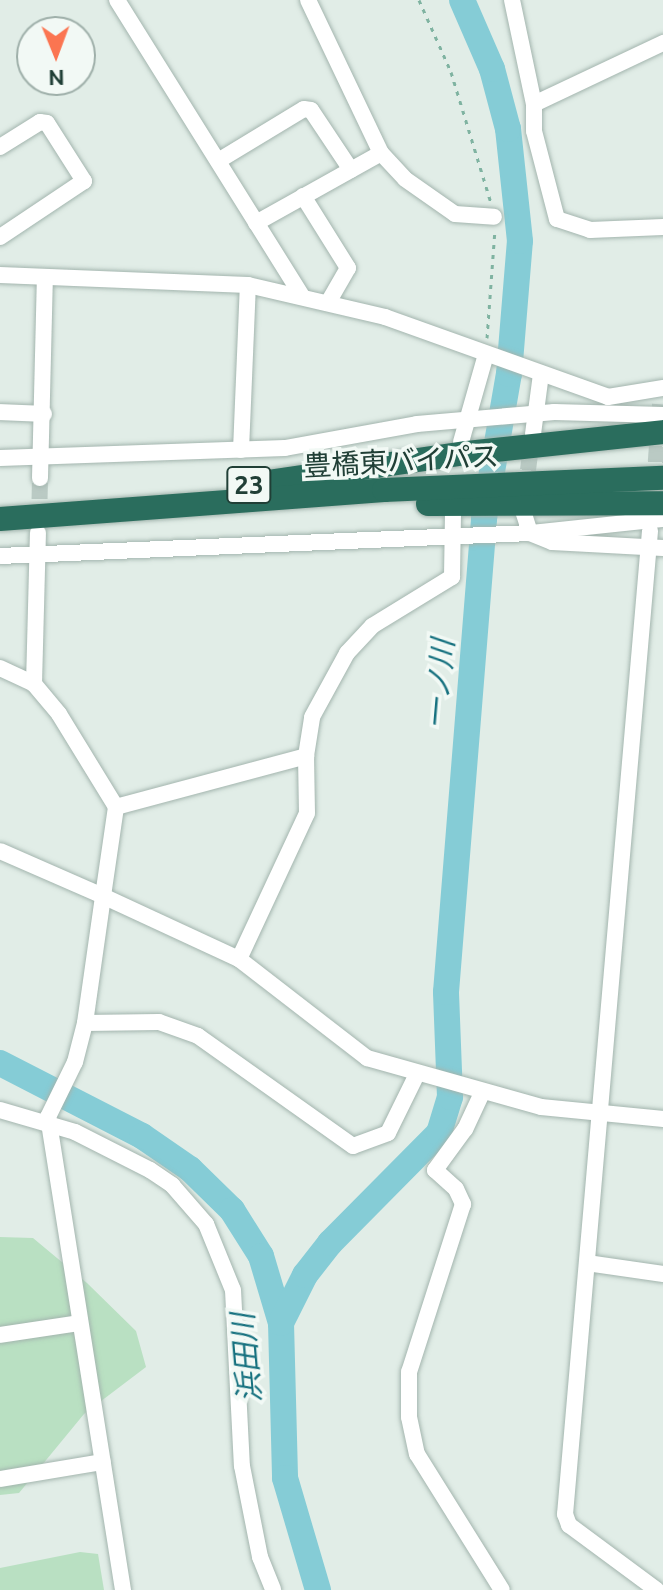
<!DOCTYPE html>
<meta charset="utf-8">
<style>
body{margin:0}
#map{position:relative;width:663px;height:1590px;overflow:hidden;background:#e1ede7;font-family:Ubuntu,"Noto Sans JP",sans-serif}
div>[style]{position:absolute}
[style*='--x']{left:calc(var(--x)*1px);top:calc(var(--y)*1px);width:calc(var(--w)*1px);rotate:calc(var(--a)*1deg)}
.green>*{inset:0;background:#b9e0c2}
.river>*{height:26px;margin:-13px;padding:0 13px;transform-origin:13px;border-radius:13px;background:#85ccd6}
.street-tunnel>*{height:16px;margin-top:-8px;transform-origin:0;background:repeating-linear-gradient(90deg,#bacac4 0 16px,transparent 0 24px)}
.path>*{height:3px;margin-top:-1.5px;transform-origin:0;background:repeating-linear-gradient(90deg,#7fb3a1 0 4px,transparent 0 10px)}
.roads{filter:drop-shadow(0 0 2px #a3b5ae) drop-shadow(0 0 2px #a3b5ae)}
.street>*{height:16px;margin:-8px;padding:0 8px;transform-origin:8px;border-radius:8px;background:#fff}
.highway>*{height:24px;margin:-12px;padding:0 12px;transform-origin:12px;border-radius:12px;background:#2a6d5d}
span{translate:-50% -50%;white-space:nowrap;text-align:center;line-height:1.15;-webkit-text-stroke:7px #f2f9f5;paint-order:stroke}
.shield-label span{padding:2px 6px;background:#f2f9f5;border:2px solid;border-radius:6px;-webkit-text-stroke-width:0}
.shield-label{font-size:26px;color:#203f36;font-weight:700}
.street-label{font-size:28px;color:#203f36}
.water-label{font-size:30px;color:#16717f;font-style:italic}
.north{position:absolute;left:16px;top:16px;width:80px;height:80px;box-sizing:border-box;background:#f2f9f5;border:2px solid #9eafa9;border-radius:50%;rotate:179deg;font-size:22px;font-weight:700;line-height:32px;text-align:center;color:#203f36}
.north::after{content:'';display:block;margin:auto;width:28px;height:36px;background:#fb7551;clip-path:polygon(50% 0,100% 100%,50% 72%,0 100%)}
</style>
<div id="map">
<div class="green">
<div style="clip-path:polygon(0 1237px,33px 1238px,87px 1283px,136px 1331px,146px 1367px,84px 1414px,19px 1493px,0 1495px)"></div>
<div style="clip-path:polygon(80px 1552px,98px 1554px,104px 1590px,0 1590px,0 1568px)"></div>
</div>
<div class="river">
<div style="--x:0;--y:1063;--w:160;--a:27.2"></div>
<div style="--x:142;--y:1136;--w:58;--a:34.5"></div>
<div style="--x:190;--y:1169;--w:59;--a:44.3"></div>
<div style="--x:232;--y:1210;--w:54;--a:57.8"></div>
<div style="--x:261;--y:1256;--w:70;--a:73.4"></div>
<div style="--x:281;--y:1323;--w:155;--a:88.5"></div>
<div style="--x:285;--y:1478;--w:117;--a:73.6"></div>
<div style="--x:281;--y:1323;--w:54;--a:-63.4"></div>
<div style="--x:305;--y:1275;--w:41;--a:-52"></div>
<div style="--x:330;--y:1243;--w:155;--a:-45.3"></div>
<div style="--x:439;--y:1133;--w:38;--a:-73"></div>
<div style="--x:450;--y:1097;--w:105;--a:-92.2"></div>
<div style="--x:446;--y:992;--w:476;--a:-85.4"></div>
<div style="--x:484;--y:518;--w:146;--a:-80.2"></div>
<div style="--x:509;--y:374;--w:133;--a:-85.3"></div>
<div style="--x:520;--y:241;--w:113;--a:-96.1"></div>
<div style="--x:508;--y:129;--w:62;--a:-104.9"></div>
<div style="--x:492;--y:69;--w:75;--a:-113.5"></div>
</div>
<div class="street-tunnel">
<div style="--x:654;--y:486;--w:82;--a:-85.8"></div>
<div style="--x:525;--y:494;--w:56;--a:-82.9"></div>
<div style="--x:39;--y:523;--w:45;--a:-88.7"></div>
</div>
<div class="path">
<div style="--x:419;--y:0;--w:79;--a:66"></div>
<div style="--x:451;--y:72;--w:137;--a:73"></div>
<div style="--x:487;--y:338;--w:108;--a:-85.8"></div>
</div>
<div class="roads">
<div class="street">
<div style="--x:117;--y:0;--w:347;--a:58"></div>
<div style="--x:308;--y:0;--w:170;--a:64.5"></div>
<div style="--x:381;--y:153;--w:35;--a:47"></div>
<div style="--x:405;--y:179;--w:61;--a:35"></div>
<div style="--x:455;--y:214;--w:39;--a:4"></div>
<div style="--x:512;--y:0;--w:106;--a:78.1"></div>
<div style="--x:534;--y:104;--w:143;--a:-25.3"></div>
<div style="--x:534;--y:104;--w:27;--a:90"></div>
<div style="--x:534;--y:131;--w:91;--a:75.4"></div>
<div style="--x:557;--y:219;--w:35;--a:18"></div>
<div style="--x:590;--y:230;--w:73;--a:-2.4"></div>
<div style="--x:0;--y:147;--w:47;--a:-32"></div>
<div style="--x:40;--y:122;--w:7;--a:8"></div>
<div style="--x:47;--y:123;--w:69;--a:57.5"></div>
<div style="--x:84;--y:181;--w:101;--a:146.3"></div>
<div style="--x:218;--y:161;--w:100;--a:-31.2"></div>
<div style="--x:304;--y:109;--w:7;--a:8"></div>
<div style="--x:311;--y:110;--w:72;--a:56.3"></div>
<div style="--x:303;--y:196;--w:85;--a:58"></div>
<div style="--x:348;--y:268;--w:38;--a:120"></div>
<div style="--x:256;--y:223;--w:143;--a:-29.2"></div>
<div style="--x:0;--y:275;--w:248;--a:2.3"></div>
<div style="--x:248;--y:285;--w:141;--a:13.1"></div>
<div style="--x:385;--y:317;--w:237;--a:19.7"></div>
<div style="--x:608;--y:397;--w:56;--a:-9.3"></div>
<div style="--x:0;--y:412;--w:44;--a:2.6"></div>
<div style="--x:533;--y:434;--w:61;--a:-82.4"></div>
<div style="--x:461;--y:442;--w:91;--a:-74.1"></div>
<div style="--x:241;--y:450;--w:165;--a:-87.6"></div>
<div style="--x:0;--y:458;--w:285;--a:-2"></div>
<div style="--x:285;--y:448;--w:134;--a:-10.3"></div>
<div style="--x:417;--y:424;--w:138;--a:-5"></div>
<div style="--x:554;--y:412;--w:109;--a:1.6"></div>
<div style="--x:40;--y:478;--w:198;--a:-88.6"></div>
<div style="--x:523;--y:511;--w:23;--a:72"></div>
<div style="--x:530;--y:533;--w:24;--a:22"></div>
<div style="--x:552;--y:542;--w:111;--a:3.1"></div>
<div style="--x:650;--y:531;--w:987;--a:94.94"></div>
<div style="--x:565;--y:1514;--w:12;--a:70"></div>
<div style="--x:569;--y:1525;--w:109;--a:36.5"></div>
<div style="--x:0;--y:556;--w:530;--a:-2.48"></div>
<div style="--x:530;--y:533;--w:134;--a:-6"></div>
<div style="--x:0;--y:668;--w:38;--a:25"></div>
<div style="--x:34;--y:684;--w:39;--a:50"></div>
<div style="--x:59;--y:714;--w:109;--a:58.5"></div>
<div style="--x:116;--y:807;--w:90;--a:98.3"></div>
<div style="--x:103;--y:896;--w:112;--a:-156.4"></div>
<div style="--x:34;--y:684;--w:151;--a:-88.5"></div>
<div style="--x:116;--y:807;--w:197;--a:-15"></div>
<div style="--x:239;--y:959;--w:161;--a:-65"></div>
<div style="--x:307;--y:813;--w:57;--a:-91"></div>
<div style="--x:306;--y:756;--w:39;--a:-81"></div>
<div style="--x:312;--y:717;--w:73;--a:-61.3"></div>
<div style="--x:347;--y:653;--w:37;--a:-47"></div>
<div style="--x:372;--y:626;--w:94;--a:-31.5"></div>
<div style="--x:452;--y:577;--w:65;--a:-89.1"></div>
<div style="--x:85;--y:1023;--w:74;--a:-0.8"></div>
<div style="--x:159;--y:1022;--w:41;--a:19.7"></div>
<div style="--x:198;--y:1036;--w:190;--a:35.4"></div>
<div style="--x:353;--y:1146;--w:37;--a:-20"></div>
<div style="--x:388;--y:1133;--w:66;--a:-63.8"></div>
<div style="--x:482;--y:1093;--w:40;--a:115"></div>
<div style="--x:465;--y:1129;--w:51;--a:126.2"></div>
<div style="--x:435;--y:1170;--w:28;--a:42"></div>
<div style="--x:456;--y:1189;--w:17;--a:65"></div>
<div style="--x:463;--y:1204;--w:176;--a:107.8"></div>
<div style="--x:409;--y:1372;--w:45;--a:90"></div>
<div style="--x:409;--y:1417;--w:38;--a:78"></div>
<div style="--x:417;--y:1454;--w:160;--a:58"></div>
<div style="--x:0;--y:1110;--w:78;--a:16.3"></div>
<div style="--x:75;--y:1132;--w:84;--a:26.9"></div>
<div style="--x:150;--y:1170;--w:27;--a:34"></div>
<div style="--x:172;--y:1185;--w:52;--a:48.9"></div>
<div style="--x:206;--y:1224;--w:71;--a:67.8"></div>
<div style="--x:233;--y:1290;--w:176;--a:87.1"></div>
<div style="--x:242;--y:1466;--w:93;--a:78.8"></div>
<div style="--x:260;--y:1557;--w:35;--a:68"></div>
<div style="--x:587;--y:1263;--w:77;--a:8.2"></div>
<div style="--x:0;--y:1335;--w:80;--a:-8.6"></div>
<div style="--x:0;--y:1479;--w:104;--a:-9.4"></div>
<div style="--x:123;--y:1590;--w:479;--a:-99"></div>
<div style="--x:48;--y:1117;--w:61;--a:-63.9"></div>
<div style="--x:75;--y:1062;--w:40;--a:-75.6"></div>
<div style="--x:85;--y:1023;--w:128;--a:-81.9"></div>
<div style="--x:103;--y:896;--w:150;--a:24.9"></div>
<div style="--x:239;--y:959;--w:162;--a:37.7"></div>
<div style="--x:367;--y:1058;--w:181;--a:15.7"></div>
<div style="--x:541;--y:1107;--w:123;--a:5.6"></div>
</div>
<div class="highway">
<div style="--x:247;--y:485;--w:222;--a:-8.3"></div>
<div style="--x:467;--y:453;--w:197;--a:-6.1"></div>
<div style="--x:428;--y:504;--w:235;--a:-0.2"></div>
<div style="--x:0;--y:519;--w:385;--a:-4.3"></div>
<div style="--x:384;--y:490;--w:279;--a:-2.5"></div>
</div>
</div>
<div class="shield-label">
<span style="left:249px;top:485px">23</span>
</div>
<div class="street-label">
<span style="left:401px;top:461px;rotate:-3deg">豊橋東バイパス</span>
</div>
<div class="water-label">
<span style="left:439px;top:684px;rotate:-85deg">一ノ川</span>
<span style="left:246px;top:1358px;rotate:-95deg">浜田川</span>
</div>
<div class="north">N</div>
</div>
